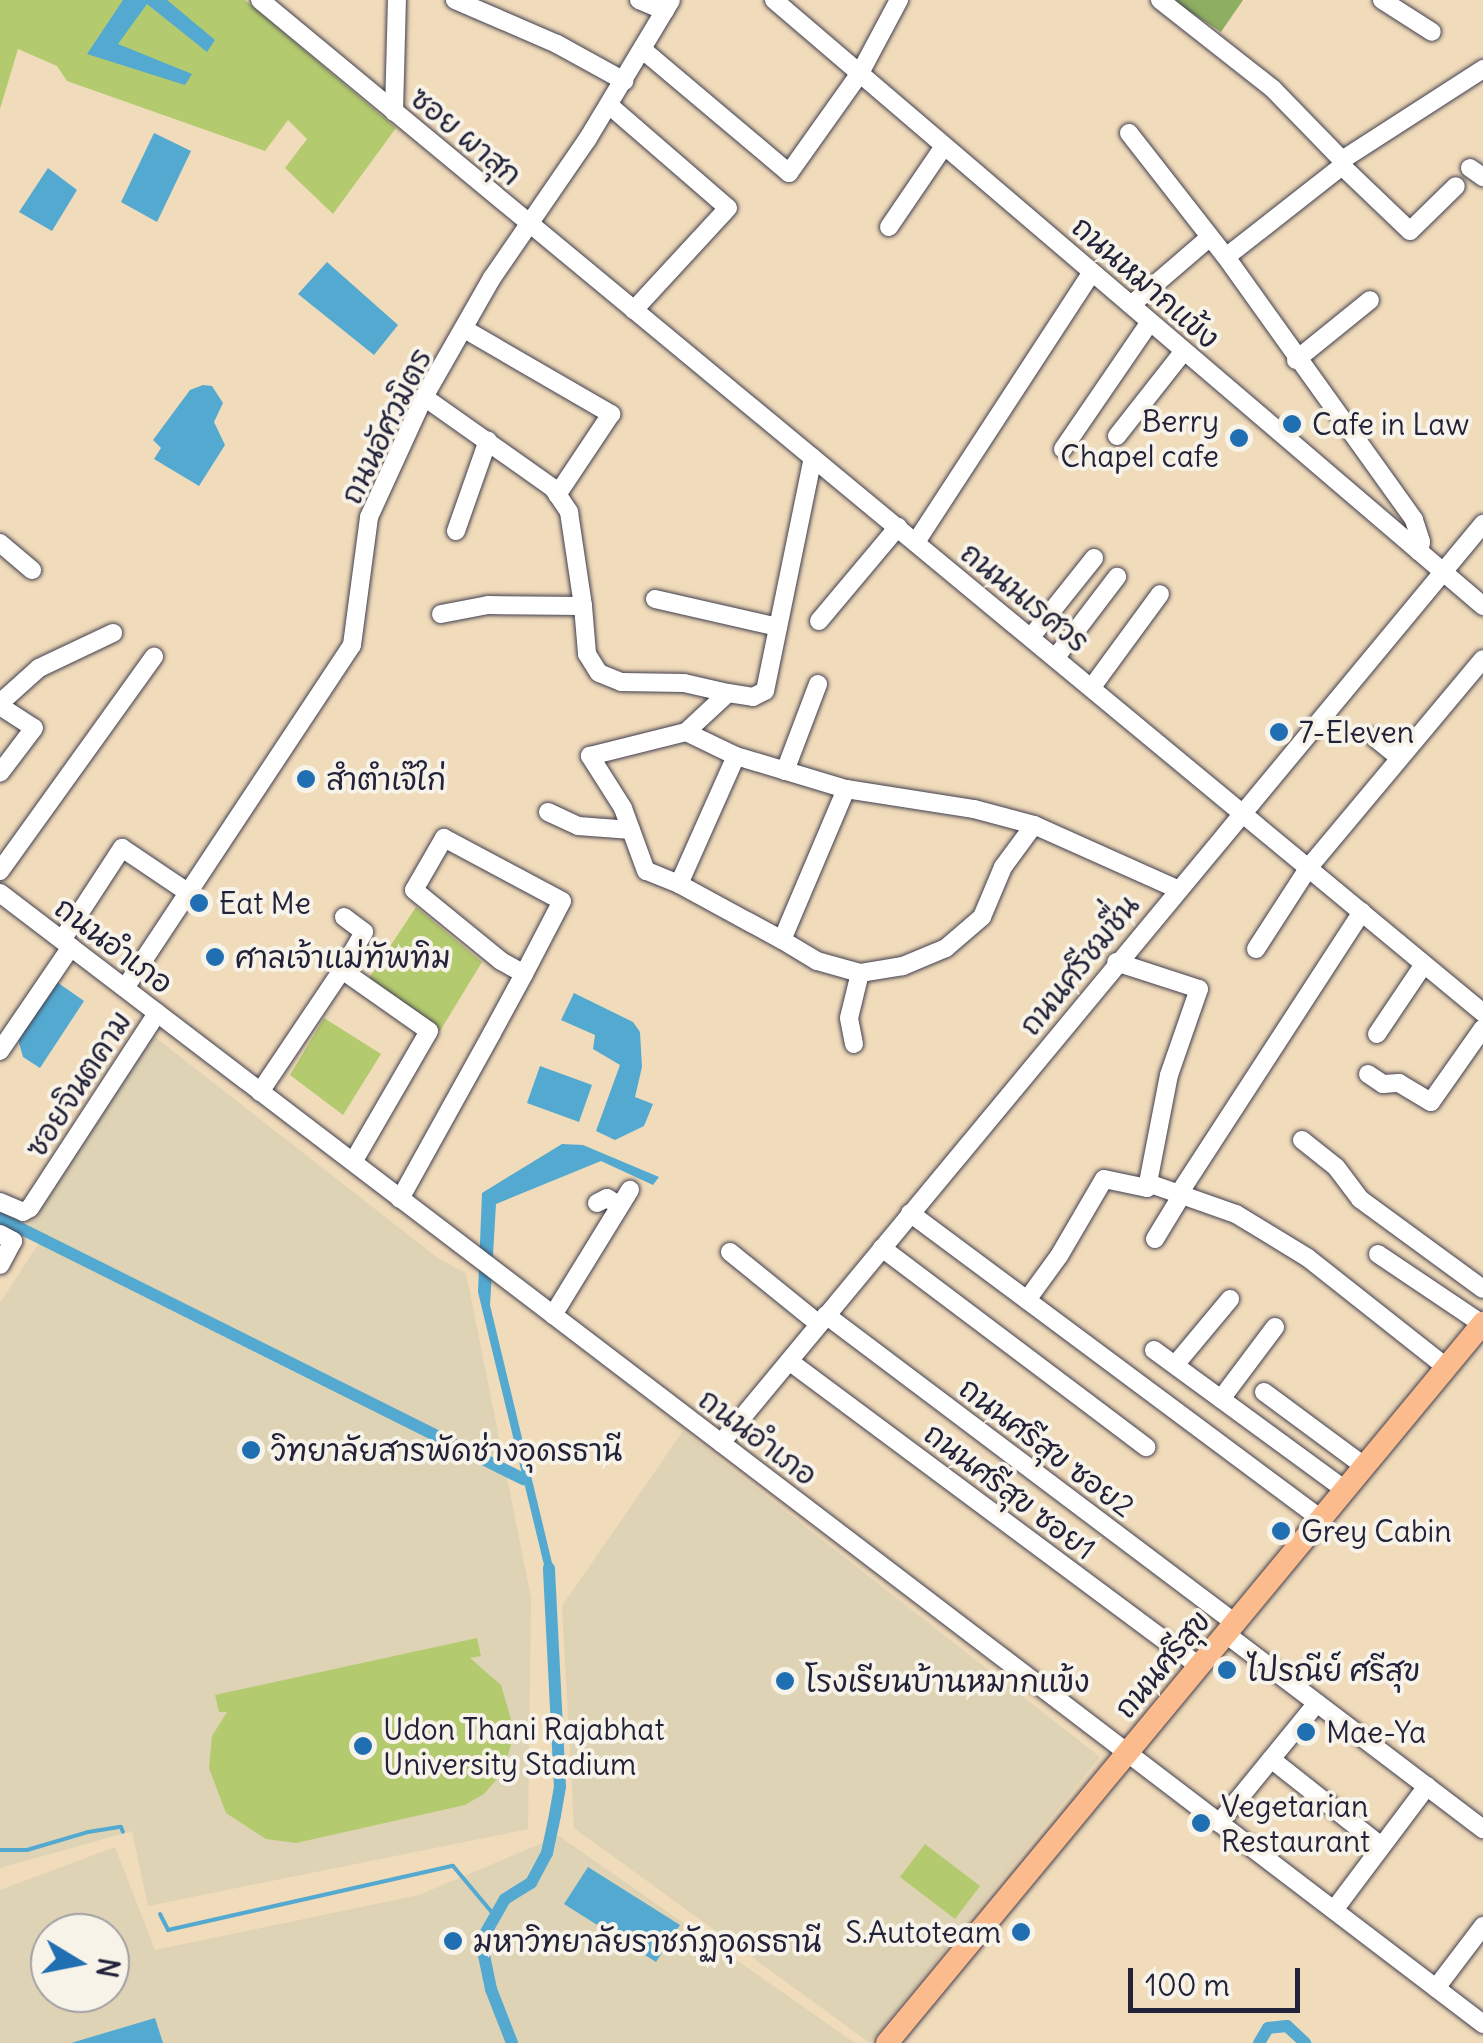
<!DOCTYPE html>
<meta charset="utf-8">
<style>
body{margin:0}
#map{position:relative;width:1483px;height:2043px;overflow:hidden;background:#f0dbba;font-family:Delius,"Playpen Sans Thai",sans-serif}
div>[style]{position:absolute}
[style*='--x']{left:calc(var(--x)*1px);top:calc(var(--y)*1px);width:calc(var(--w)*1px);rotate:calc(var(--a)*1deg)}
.built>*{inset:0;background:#dfd3b5}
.green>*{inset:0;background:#b3ca6f}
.forest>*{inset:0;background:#8eae62}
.water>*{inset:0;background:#54a9d0}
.stream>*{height:4px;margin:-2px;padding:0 2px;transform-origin:2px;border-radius:2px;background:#54a9d0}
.canal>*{height:12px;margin:-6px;padding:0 6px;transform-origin:6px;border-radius:6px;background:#54a9d0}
.roads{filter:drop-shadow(0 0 2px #413e4e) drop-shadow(0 0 2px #413e4e)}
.minor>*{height:18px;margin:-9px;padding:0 9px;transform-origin:9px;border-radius:9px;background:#fff}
.major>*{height:22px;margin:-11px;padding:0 11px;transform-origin:11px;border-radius:11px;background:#fbbb8c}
.dots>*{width:28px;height:28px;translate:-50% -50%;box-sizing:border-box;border:5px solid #f7f3e8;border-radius:50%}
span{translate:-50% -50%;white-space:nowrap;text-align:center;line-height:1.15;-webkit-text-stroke:8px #f7f3e8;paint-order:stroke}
.street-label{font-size:30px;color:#22223b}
.poi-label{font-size:30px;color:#22223b}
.right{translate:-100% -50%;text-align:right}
.left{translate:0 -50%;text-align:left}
.north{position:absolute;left:30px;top:1913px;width:100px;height:100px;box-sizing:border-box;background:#f7f3e8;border:2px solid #a29fa3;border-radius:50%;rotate:100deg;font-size:28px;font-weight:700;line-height:40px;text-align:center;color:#22223b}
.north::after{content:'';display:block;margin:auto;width:35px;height:45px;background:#1f6fb2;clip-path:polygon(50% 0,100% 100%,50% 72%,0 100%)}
.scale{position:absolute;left:1128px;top:1968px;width:172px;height:45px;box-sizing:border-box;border:5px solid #22223b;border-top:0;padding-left:12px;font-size:30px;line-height:35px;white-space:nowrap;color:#22223b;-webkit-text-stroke:8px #f7f3e8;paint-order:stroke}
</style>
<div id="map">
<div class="built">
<div style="clip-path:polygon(146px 1030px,439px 1259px,466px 1273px,531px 1598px,528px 1829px,148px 1906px,132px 1831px,0 1868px,0 1303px,39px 1243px,25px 1232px)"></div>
<div style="clip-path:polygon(683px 1431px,1100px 1757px,870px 2043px,574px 1828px,562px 1606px)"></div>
<div style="clip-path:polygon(evenodd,559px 1836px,855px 2043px,0 2043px,0 1890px,115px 1847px,155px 1950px,419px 1895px,559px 1836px,50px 1933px,110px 1933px,110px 1993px,50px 1993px,50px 1933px)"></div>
</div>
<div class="green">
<div style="clip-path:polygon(0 0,245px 0,396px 128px,333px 214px,285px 168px,307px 139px,288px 120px,265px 151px,67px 81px,57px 66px,18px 49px,0 109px)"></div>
<div style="clip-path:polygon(416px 907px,482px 962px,440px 1031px,368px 980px)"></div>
<div style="clip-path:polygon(324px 1018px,381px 1054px,343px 1115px,290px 1075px)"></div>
<div style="clip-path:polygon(477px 1638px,481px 1656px,470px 1658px,501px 1685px,515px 1733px,502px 1773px,484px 1794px,465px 1805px,296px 1843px,266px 1839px,226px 1813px,209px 1768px,212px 1736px,227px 1712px,219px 1712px,215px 1695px)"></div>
<div style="clip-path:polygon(925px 1844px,980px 1886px,955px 1919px,900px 1877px)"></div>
</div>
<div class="forest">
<div style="clip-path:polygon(1172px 0,1243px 0,1221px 32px)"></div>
</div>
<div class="water">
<div style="clip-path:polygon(123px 0,167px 0,215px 40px,207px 52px,147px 4px,118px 44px,192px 74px,185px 85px,87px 54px)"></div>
<div style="clip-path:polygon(154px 133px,191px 151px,157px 222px,121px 202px)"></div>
<div style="clip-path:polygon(48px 168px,77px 190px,52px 231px,19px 212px)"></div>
<div style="clip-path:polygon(327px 262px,398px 325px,374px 355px,298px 294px)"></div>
<div style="clip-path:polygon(203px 385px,212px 386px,223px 403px,214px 422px,225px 445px,199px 486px,154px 459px,161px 448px,153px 440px,190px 390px)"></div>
<div style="clip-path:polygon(54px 980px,84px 1001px,40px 1068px,23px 1057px,17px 1036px)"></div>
<div style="clip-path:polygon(574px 993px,633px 1022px,640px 1032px,642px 1067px,635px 1097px,653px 1104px,644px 1126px,615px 1140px,596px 1131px,620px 1065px,593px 1049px,595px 1035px,561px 1020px)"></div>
<div style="clip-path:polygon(540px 1066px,592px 1085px,579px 1122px,527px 1103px)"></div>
<div style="clip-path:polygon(562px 1144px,583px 1145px,659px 1177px,653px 1185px,601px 1161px,496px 1204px,490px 1305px,553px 1567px,545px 1569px,478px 1292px,482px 1193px)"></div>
<div style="clip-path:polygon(588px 1867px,680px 1925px,656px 1962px,564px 1904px)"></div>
<div style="clip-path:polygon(155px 2018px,163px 2043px,71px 2043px)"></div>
</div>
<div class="stream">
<div style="--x:0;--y:1850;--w:27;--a:0"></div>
<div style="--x:27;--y:1850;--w:64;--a:-16.4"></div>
<div style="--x:88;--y:1832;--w:33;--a:-9"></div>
<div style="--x:121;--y:1827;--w:5;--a:68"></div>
<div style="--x:160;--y:1914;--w:18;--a:63"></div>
<div style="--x:168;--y:1930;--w:292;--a:-12.7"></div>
<div style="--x:453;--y:1866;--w:65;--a:50"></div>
</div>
<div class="canal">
<div style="--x:0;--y:1218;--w:585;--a:26.52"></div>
<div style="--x:512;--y:2043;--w:58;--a:-111.3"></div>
<div style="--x:491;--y:1989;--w:49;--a:-101.8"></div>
<div style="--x:481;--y:1941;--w:48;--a:-60.3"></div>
<div style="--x:505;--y:1899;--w:31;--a:-32"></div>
<div style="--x:531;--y:1883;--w:34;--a:-62"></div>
<div style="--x:547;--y:1853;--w:39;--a:-78"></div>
<div style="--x:555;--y:1815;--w:28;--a:-80"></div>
<div style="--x:560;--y:1787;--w:219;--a:-92.9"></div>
<div style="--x:1259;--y:2043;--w:17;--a:-59"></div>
<div style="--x:1268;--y:2028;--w:19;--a:-6"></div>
<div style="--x:1287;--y:2026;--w:25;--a:43"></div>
</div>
<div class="roads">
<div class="minor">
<div style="--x:260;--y:0;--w:1588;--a:39.63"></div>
<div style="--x:455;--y:0;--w:111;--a:23.3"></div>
<div style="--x:557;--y:44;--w:77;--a:28.9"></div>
<div style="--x:639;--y:0;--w:28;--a:23"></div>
<div style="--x:774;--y:0;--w:933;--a:40.52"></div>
<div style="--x:1160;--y:0;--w:144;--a:38.2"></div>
<div style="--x:1273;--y:89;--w:99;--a:45.8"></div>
<div style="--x:1342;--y:160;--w:6;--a:90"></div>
<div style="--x:1342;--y:166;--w:147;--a:141.9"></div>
<div style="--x:1382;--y:0;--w:59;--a:32.6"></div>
<div style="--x:643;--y:50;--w:191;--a:40.1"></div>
<div style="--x:789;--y:173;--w:123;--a:-54.6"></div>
<div style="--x:860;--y:73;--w:83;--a:-61.9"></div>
<div style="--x:609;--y:105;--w:157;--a:40.9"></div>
<div style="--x:728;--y:208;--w:139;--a:132.7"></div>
<div style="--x:394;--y:112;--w:112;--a:-88.5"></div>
<div style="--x:1129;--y:133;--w:157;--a:52"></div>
<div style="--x:1226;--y:257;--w:323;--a:54.4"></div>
<div style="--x:1414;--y:520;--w:23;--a:72"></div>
<div style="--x:1421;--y:542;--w:10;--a:101"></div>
<div style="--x:1342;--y:160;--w:168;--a:-32.8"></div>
<div style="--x:1342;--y:166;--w:94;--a:43.7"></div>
<div style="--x:1410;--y:231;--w:64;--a:-44.4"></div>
<div style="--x:1470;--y:168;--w:16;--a:35"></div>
<div style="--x:889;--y:227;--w:98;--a:-55.8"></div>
<div style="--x:1131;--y:305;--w:104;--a:-40.7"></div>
<div style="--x:466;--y:330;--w:168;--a:30.1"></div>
<div style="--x:611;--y:414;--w:97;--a:123.7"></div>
<div style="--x:1296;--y:360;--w:95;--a:-39"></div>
<div style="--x:424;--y:397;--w:158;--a:35.2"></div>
<div style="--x:553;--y:488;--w:29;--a:56"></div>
<div style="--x:569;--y:512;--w:95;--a:81.5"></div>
<div style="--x:1117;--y:436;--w:108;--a:-51.8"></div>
<div style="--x:1063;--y:449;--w:154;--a:-55.6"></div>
<div style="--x:456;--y:531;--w:96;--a:-70.6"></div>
<div style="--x:916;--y:542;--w:322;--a:-56.9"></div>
<div style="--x:0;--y:543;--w:42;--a:40.2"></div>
<div style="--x:655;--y:599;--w:126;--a:12.8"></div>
<div style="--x:441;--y:614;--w:48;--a:-10.8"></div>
<div style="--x:488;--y:605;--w:95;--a:0.6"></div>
<div style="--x:583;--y:606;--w:48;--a:85.2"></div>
<div style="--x:587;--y:654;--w:22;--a:58"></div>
<div style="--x:599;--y:673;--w:24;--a:22"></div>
<div style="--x:621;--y:682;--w:63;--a:0.9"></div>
<div style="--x:684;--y:683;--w:45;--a:12.8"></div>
<div style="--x:819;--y:621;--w:123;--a:-50"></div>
<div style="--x:1031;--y:637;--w:101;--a:-51.4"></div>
<div style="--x:1056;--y:657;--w:101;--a:-52.7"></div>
<div style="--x:1092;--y:687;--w:115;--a:-53.8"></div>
<div style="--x:0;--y:703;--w:52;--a:-41.9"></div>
<div style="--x:39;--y:668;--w:82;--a:-25.3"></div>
<div style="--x:0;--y:706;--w:40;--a:32.9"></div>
<div style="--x:34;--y:728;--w:56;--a:127.1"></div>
<div style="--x:686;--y:732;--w:55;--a:25.6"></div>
<div style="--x:1374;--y:737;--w:32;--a:39"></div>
<div style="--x:785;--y:771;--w:93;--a:-69.2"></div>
<div style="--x:548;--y:812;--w:33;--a:25"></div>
<div style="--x:578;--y:826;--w:53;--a:4.3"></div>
<div style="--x:1034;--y:825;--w:52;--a:126.4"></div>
<div style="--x:1003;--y:867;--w:54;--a:112.8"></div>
<div style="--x:982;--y:917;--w:48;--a:139.3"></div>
<div style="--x:946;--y:948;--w:47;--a:157.3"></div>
<div style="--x:903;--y:966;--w:44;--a:170.8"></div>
<div style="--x:860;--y:973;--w:45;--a:-164.4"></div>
<div style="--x:817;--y:961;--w:41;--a:-149"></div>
<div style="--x:782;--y:940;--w:164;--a:-67"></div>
<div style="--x:846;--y:789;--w:130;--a:8.9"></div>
<div style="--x:974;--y:809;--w:62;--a:14.9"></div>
<div style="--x:1034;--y:825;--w:157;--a:24.1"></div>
<div style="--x:0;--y:871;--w:264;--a:-54.3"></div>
<div style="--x:679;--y:884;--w:140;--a:-66"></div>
<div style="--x:736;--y:756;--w:115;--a:16.7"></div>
<div style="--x:0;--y:893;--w:1865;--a:37.33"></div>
<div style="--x:62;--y:940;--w:110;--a:-56.9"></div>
<div style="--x:122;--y:848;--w:81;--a:33.9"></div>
<div style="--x:782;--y:940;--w:117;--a:-151.5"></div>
<div style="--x:679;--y:884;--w:35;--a:-158"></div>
<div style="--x:646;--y:871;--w:67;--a:-110.1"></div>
<div style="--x:623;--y:808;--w:62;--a:-122.4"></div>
<div style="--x:590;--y:756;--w:99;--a:-14"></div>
<div style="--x:686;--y:732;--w:57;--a:-42.9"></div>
<div style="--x:728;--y:693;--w:25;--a:9"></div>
<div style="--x:753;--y:697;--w:13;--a:-27"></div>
<div style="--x:765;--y:691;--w:238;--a:-78.4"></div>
<div style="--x:1256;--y:949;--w:98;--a:-57.1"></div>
<div style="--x:1309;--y:867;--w:271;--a:-50.1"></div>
<div style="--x:342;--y:970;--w:44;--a:-59.9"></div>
<div style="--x:364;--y:932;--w:25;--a:-143"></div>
<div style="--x:125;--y:988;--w:411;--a:-56.5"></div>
<div style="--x:352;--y:645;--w:129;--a:-82.4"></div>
<div style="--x:369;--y:517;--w:132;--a:-65.4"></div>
<div style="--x:424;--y:397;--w:137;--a:-60.3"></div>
<div style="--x:492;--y:278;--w:168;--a:-55.5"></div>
<div style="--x:587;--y:140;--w:163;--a:-59"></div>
<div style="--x:1377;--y:1034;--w:84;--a:-56.1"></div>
<div style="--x:854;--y:1044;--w:26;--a:-101"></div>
<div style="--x:849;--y:1018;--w:46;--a:-76.3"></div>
<div style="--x:0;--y:1051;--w:126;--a:-55.7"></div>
<div style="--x:1368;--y:1074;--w:18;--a:34"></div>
<div style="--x:1383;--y:1084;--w:16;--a:-4"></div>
<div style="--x:1399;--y:1083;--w:37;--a:31"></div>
<div style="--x:1431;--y:1102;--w:90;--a:-54.9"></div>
<div style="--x:260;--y:1092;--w:147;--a:-56.1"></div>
<div style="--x:342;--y:970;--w:106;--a:35"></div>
<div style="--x:429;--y:1031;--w:151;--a:120.1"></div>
<div style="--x:1302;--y:1140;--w:43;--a:38.5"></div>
<div style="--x:1336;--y:1167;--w:40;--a:53"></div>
<div style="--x:1360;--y:1199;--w:152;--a:36.2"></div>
<div style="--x:1148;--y:1183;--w:93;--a:19.4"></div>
<div style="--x:1236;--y:1214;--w:84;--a:31.4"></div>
<div style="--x:1308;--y:1258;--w:176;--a:38.3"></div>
<div style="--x:1180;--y:1192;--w:334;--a:-57"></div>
<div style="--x:400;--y:1199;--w:190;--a:-61"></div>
<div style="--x:492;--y:1033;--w:67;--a:-61.5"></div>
<div style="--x:524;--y:974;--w:82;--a:-62.5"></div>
<div style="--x:562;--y:901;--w:134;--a:-151.9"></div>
<div style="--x:444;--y:838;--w:60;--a:120"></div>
<div style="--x:414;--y:890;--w:112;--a:39.2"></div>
<div style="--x:501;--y:961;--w:26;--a:29"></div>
<div style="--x:0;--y:1202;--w:25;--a:23"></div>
<div style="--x:23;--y:1212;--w:8;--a:-30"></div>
<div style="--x:30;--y:1208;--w:233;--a:-56.9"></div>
<div style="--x:597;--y:1203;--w:11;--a:-27"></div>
<div style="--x:607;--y:1198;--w:15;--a:32"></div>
<div style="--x:910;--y:1213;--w:512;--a:36.67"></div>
<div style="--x:0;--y:1234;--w:15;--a:28"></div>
<div style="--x:13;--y:1241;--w:27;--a:118"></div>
<div style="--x:1155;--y:1239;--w:54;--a:-58.7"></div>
<div style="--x:882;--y:1248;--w:331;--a:37"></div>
<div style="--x:730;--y:1252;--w:114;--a:39"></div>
<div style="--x:1378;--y:1254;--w:125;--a:33.9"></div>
<div style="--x:1027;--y:1300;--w:54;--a:-54"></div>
<div style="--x:1059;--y:1256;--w:89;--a:-59.7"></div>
<div style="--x:1104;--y:1179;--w:44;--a:11.8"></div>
<div style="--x:1147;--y:1188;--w:115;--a:-79"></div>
<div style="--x:1169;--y:1075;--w:91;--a:-70.8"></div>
<div style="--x:1199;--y:989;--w:87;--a:-162"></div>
<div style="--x:553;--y:1315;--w:147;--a:-58.4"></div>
<div style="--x:826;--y:1315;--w:512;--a:36.98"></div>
<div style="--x:1154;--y:1350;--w:237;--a:36.2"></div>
<div style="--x:789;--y:1361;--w:511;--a:36.65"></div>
<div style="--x:1175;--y:1365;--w:86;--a:-50.2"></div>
<div style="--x:1264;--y:1392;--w:124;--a:36.5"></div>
<div style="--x:1221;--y:1399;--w:90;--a:-53.1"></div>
<div style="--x:721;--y:1443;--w:1194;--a:-50.34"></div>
<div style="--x:1226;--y:1634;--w:323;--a:37.2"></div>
<div style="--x:1271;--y:1759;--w:140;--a:38.3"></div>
<div style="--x:1219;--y:1823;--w:155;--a:-50.8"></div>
<div style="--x:1334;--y:1910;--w:155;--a:-53.1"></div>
<div style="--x:1436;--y:1988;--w:78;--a:-52.8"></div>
</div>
<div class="major">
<div style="--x:887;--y:2043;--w:935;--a:-50.38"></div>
</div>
</div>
<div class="dots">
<div style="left:1292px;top:424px;background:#1f6fb2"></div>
<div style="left:1239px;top:438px;background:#1f6fb2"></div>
<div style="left:1279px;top:732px;background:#1f6fb2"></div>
<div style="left:306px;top:779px;background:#1f6fb2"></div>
<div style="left:199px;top:903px;background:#1f6fb2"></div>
<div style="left:215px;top:957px;background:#1f6fb2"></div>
<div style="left:251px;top:1450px;background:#1f6fb2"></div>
<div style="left:1281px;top:1531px;background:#1f6fb2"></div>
<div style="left:1227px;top:1670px;background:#1f6fb2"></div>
<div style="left:785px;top:1681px;background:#1f6fb2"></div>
<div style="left:1306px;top:1732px;background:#1f6fb2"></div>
<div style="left:363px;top:1746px;background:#1f6fb2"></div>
<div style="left:1201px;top:1823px;background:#1f6fb2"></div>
<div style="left:1021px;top:1932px;background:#1f6fb2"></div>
<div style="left:453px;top:1941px;background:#1f6fb2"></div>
</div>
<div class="street-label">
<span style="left:466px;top:136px;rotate:40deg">ซอย ผาสุก</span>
<span style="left:1146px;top:282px;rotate:41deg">ถนนหมากแข้ง</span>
<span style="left:386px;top:426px;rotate:-64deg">ถนนอัศวมิตร</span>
<span style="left:1025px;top:597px;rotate:39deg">ถนนนเรศวร</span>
<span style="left:114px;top:945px;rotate:37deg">ถนนอำเภอ</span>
<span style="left:1079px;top:965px;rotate:-51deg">ถนนศรีชมชื่น</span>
<span style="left:78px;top:1084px;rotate:-57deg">ซอยจินตคาม</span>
<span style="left:758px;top:1437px;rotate:37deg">ถนนอำเภอ</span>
<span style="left:1047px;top:1447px;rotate:37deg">ถนนศรีสุข ซอย2</span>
<span style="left:1010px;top:1491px;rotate:37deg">ถนนศรีสุข ซอย1</span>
<span style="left:1162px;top:1664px;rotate:-50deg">ถนนศรีสุข</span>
</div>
<div class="poi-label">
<span class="right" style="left:1219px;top:438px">Berry<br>Chapel cafe</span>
<span class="left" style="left:1312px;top:424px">Cafe in Law</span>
<span class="left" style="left:1299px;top:732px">7-Eleven</span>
<span class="left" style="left:326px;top:779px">สำตำเจ๊ใก่</span>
<span class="left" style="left:219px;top:903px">Eat Me</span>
<span class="left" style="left:235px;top:957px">ศาลเจ้าแม่ทัพทิม</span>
<span class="left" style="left:271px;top:1450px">วิทยาลัยสารพัดช่างอุดรธานี</span>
<span class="left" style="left:1301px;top:1531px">Grey Cabin</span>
<span class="left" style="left:1247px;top:1670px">ไปรณีย์ ศรีสุข</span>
<span class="left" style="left:805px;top:1681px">โรงเรียนบ้านหมากแข้ง</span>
<span class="left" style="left:383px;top:1746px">Udon Thani Rajabhat<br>University Stadium</span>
<span class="left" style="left:1326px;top:1732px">Mae-Ya</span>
<span class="left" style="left:1221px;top:1823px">Vegetarian<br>Restaurant</span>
<span class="right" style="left:1001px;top:1932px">S.Autoteam</span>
<span class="left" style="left:473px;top:1941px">มหาวิทยาลัยราชภัฏอุดรธานี</span>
</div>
<div class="north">N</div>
<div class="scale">100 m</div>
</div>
